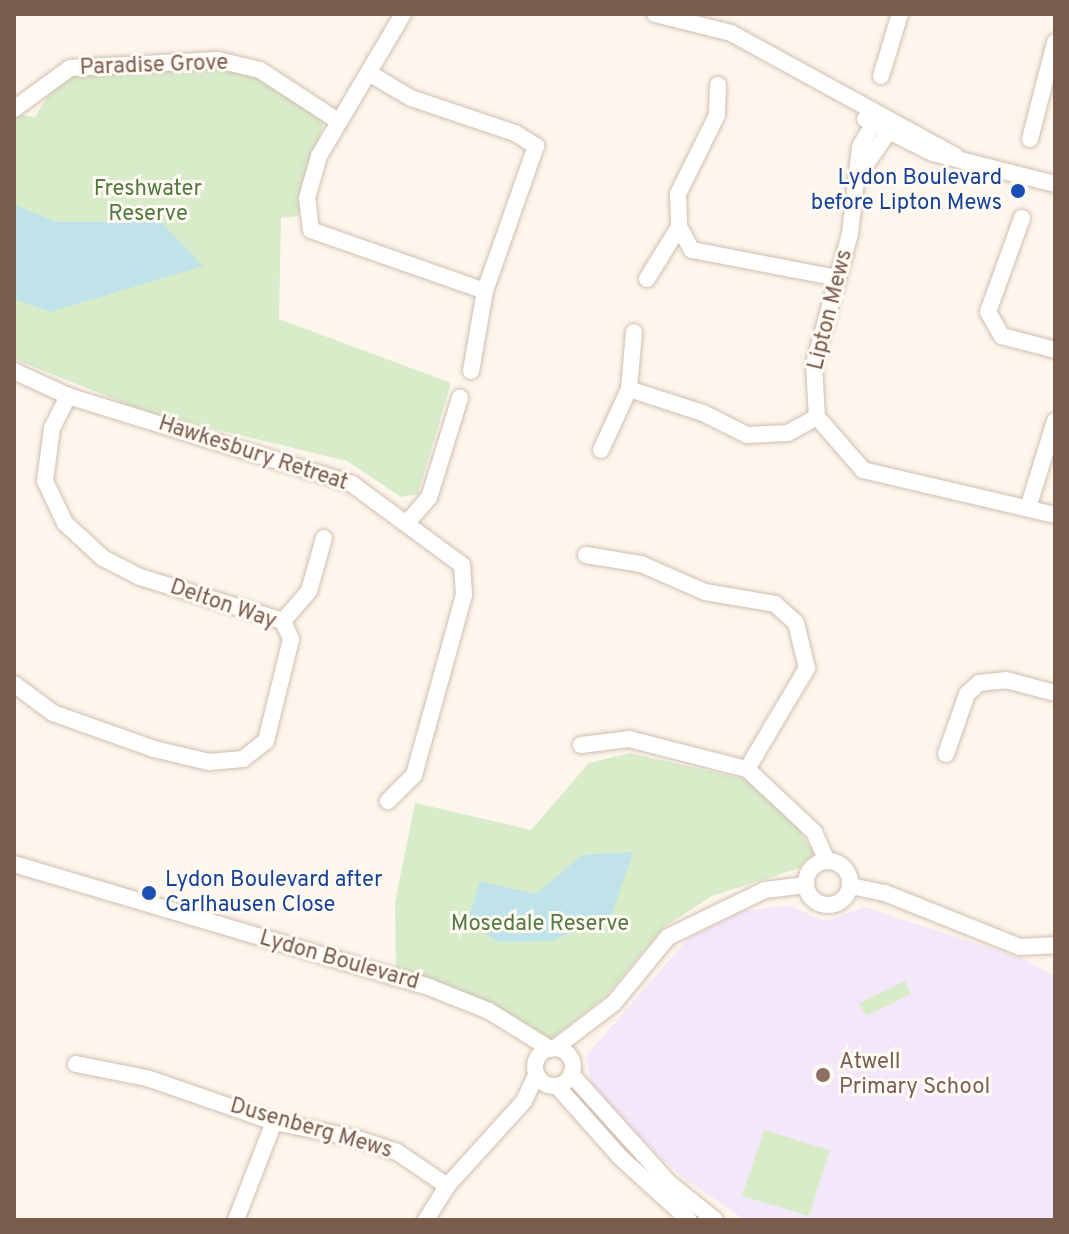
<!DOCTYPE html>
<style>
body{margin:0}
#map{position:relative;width:1069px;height:1234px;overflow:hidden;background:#fdf6ec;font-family:Overpass,sans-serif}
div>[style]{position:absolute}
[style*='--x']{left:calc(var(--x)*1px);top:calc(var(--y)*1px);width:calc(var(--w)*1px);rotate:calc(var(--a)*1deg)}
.education>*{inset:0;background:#f3e8fa}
.green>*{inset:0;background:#d8ecc9}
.water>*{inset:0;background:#bfe3e8}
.roads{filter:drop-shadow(0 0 2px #d1beb0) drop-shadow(0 0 2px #d1beb0)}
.minor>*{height:16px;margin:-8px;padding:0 8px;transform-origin:8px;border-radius:8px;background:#fff}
.minor>.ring{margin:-8px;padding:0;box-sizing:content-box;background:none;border:16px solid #fff;border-radius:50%}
.dots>*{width:22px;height:22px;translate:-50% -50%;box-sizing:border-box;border:4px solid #fffaf3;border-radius:50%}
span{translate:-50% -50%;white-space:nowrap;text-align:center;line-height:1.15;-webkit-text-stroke:6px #fffaf3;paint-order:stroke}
.street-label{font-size:22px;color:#7a5c4d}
.transit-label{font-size:22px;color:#164399}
.right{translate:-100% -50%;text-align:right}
.left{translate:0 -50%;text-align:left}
.park-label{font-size:22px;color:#537a41}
.education-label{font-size:22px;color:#785e54}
.frame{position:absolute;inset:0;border:16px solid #7a5c4d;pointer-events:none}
</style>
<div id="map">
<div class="education">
<div style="clip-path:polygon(787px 905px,825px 921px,865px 907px,1026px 960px,1055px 977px,1055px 1220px,745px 1220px,681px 1176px,594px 1094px,586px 1056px,689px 938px,743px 911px)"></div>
</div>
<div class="green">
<div style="clip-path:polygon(220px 66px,249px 71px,324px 121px,298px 216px,281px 218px,279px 319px,451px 383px,418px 494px,401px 497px,347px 461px,152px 414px,14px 359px,14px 114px,35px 117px,53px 87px,72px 74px)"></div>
<div style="clip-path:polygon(630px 753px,744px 779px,790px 816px,814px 853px,799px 868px,712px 896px,664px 927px,606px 996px,551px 1039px,480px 1001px,396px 969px,395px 902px,415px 803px,531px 830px,589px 763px)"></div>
<div style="clip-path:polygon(905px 981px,911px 994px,866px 1016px,859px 1003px)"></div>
<div style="clip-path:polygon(764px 1130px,830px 1150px,809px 1216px,742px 1196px)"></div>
</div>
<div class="water">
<div style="clip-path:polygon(14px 204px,56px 222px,161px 222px,203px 266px,50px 312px,14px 299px)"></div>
<div style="clip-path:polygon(633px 852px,612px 914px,552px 941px,499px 942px,467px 923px,480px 881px,536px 894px,582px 855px)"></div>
</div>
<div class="roads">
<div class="minor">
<div style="--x:655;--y:14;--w:78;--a:14"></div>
<div style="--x:731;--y:33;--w:256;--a:28.7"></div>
<div style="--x:372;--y:75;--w:45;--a:30.5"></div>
<div style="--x:411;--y:98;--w:110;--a:18.6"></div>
<div style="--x:515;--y:133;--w:25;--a:32"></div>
<div style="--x:536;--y:146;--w:154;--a:109.4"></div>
<div style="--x:485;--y:291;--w:184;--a:-160.7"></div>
<div style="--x:311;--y:230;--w:32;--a:-97"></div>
<div style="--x:307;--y:198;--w:44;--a:-74.1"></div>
<div style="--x:319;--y:156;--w:165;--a:-59.4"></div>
<div style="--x:881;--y:76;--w:65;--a:-73"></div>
<div style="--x:718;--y:85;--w:30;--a:92"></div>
<div style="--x:717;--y:115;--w:88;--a:116.3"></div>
<div style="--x:678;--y:194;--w:33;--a:88"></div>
<div style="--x:679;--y:227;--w:26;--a:61"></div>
<div style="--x:692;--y:250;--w:148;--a:10.9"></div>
<div style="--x:14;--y:109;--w:69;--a:-36.2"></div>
<div style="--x:70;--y:68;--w:148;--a:-3.1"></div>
<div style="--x:218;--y:60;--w:43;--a:13.4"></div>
<div style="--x:260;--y:70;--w:93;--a:33.2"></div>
<div style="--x:879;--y:115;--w:37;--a:121"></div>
<div style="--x:860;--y:147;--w:88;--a:96.6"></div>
<div style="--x:850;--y:234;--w:135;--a:105.5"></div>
<div style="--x:814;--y:364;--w:53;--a:86.8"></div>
<div style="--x:817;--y:417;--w:70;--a:49"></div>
<div style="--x:863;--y:470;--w:197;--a:13.2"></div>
<div style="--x:865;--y:119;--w:76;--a:26.6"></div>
<div style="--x:933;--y:153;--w:126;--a:14.3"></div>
<div style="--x:1030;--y:139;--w:100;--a:-75.5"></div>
<div style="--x:860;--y:173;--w:56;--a:-55.2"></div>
<div style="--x:1022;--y:218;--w:100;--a:109.9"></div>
<div style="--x:988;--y:312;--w:28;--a:60"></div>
<div style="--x:1002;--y:336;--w:55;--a:14.8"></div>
<div style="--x:647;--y:279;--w:61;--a:-58.4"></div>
<div style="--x:14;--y:371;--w:60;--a:24.8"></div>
<div style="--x:68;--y:396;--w:297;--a:17.2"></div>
<div style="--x:352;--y:484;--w:137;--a:36.4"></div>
<div style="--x:462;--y:565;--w:30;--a:86"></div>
<div style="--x:464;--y:595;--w:187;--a:105.5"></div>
<div style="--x:414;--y:775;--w:37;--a:135"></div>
<div style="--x:471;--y:371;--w:81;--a:-80.1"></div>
<div style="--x:629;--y:389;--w:78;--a:18"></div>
<div style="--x:703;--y:413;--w:49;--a:26.6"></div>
<div style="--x:747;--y:435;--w:41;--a:-2.8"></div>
<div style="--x:788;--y:433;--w:33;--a:-29"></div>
<div style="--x:601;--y:450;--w:67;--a:-65.3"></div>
<div style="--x:629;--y:389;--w:57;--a:-85"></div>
<div style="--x:1028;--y:508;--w:91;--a:-72.8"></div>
<div style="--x:406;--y:524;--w:35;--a:-49"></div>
<div style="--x:429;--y:498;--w:105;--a:-72.8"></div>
<div style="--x:586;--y:555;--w:56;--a:9.3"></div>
<div style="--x:641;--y:564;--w:70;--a:23.6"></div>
<div style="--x:705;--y:592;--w:71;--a:9.7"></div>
<div style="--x:775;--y:604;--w:28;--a:42"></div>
<div style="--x:796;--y:623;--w:46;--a:76.3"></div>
<div style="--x:807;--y:668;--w:117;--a:120.7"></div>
<div style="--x:283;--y:621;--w:40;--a:-49"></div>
<div style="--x:309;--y:591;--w:55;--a:-74.2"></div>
<div style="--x:14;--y:684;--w:49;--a:36.6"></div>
<div style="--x:53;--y:713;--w:107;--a:19.6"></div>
<div style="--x:154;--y:749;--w:57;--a:13.3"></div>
<div style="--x:209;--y:762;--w:34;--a:-5"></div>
<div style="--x:243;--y:759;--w:29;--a:-38"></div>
<div style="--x:266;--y:741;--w:105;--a:-76.2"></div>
<div style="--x:291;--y:639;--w:20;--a:-114"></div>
<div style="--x:283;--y:621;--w:150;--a:-162.9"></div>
<div style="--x:140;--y:577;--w:42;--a:-152.8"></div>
<div style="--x:103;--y:558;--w:52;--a:-137.4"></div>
<div style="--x:65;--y:523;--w:47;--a:-115.5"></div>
<div style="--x:45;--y:481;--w:53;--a:-82.5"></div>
<div style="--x:52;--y:428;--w:36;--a:-63"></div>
<div style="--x:581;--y:745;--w:48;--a:-7.1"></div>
<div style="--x:629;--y:739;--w:122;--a:14.3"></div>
<div style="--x:747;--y:769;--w:92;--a:43.2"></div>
<div style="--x:814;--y:832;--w:32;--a:66"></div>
<div style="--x:946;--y:754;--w:64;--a:-70.7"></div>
<div style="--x:967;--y:694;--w:16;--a:-43"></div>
<div style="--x:979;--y:683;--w:27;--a:-6"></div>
<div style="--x:1006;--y:680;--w:51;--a:14.9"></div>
<div class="ring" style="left:806px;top:861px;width:28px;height:28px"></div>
<div style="--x:14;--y:864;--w:433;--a:16.5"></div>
<div style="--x:429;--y:987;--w:65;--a:21.8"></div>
<div style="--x:489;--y:1011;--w:72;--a:31.9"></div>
<div style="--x:851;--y:886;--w:35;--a:12"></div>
<div style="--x:885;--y:893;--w:145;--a:21.8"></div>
<div style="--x:1020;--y:947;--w:35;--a:-3"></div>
<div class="ring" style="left:535px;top:1048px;width:22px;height:22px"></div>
<div style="--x:555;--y:1048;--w:74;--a:-37.3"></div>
<div style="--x:614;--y:1003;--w:85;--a:-50.7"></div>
<div style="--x:668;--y:937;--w:108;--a:-25.9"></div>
<div style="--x:765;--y:890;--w:41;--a:-7"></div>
<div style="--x:76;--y:1064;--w:72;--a:11.2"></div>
<div style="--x:147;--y:1078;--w:134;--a:19.1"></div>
<div style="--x:274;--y:1122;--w:83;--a:11.2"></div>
<div style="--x:355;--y:1138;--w:44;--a:18.4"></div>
<div style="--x:397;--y:1152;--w:60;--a:34.2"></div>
<div style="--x:571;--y:1074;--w:147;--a:48"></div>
<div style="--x:669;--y:1183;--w:59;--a:38.8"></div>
<div style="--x:557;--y:1086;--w:95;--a:48.4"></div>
<div style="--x:620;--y:1157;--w:93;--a:42.4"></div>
<div style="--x:236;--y:1220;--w:105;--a:-68.8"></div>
<div style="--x:426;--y:1220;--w:40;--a:-58"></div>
<div style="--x:447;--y:1186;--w:115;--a:-47.8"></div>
<div style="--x:524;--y:1101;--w:29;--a:-65"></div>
</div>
</div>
<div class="dots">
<div style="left:1018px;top:191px;background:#1a4fb4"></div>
<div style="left:149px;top:893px;background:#1a4fb4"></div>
<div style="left:823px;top:1075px;background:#8d6e63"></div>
</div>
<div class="street-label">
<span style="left:154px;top:66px;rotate:-2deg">Paradise Grove</span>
<span style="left:831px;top:310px;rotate:-76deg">Lipton Mews</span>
<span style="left:253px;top:454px;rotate:18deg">Hawkesbury Retreat</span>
<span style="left:223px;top:605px;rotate:19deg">Delton Way</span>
<span style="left:339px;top:961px;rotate:16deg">Lydon Boulevard</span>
<span style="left:311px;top:1129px;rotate:16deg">Dusenberg Mews</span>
</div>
<div class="transit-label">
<span class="right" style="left:1002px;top:191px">Lydon Boulevard<br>before Lipton Mews</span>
<span class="left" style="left:165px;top:893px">Lydon Boulevard after<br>Carlhausen Close</span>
</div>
<div class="park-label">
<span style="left:148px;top:202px">Freshwater<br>Reserve</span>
<span style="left:540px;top:925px">Mosedale Reserve</span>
</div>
<div class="education-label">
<span class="left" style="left:839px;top:1075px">Atwell<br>Primary School</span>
</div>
<div class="frame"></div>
</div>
